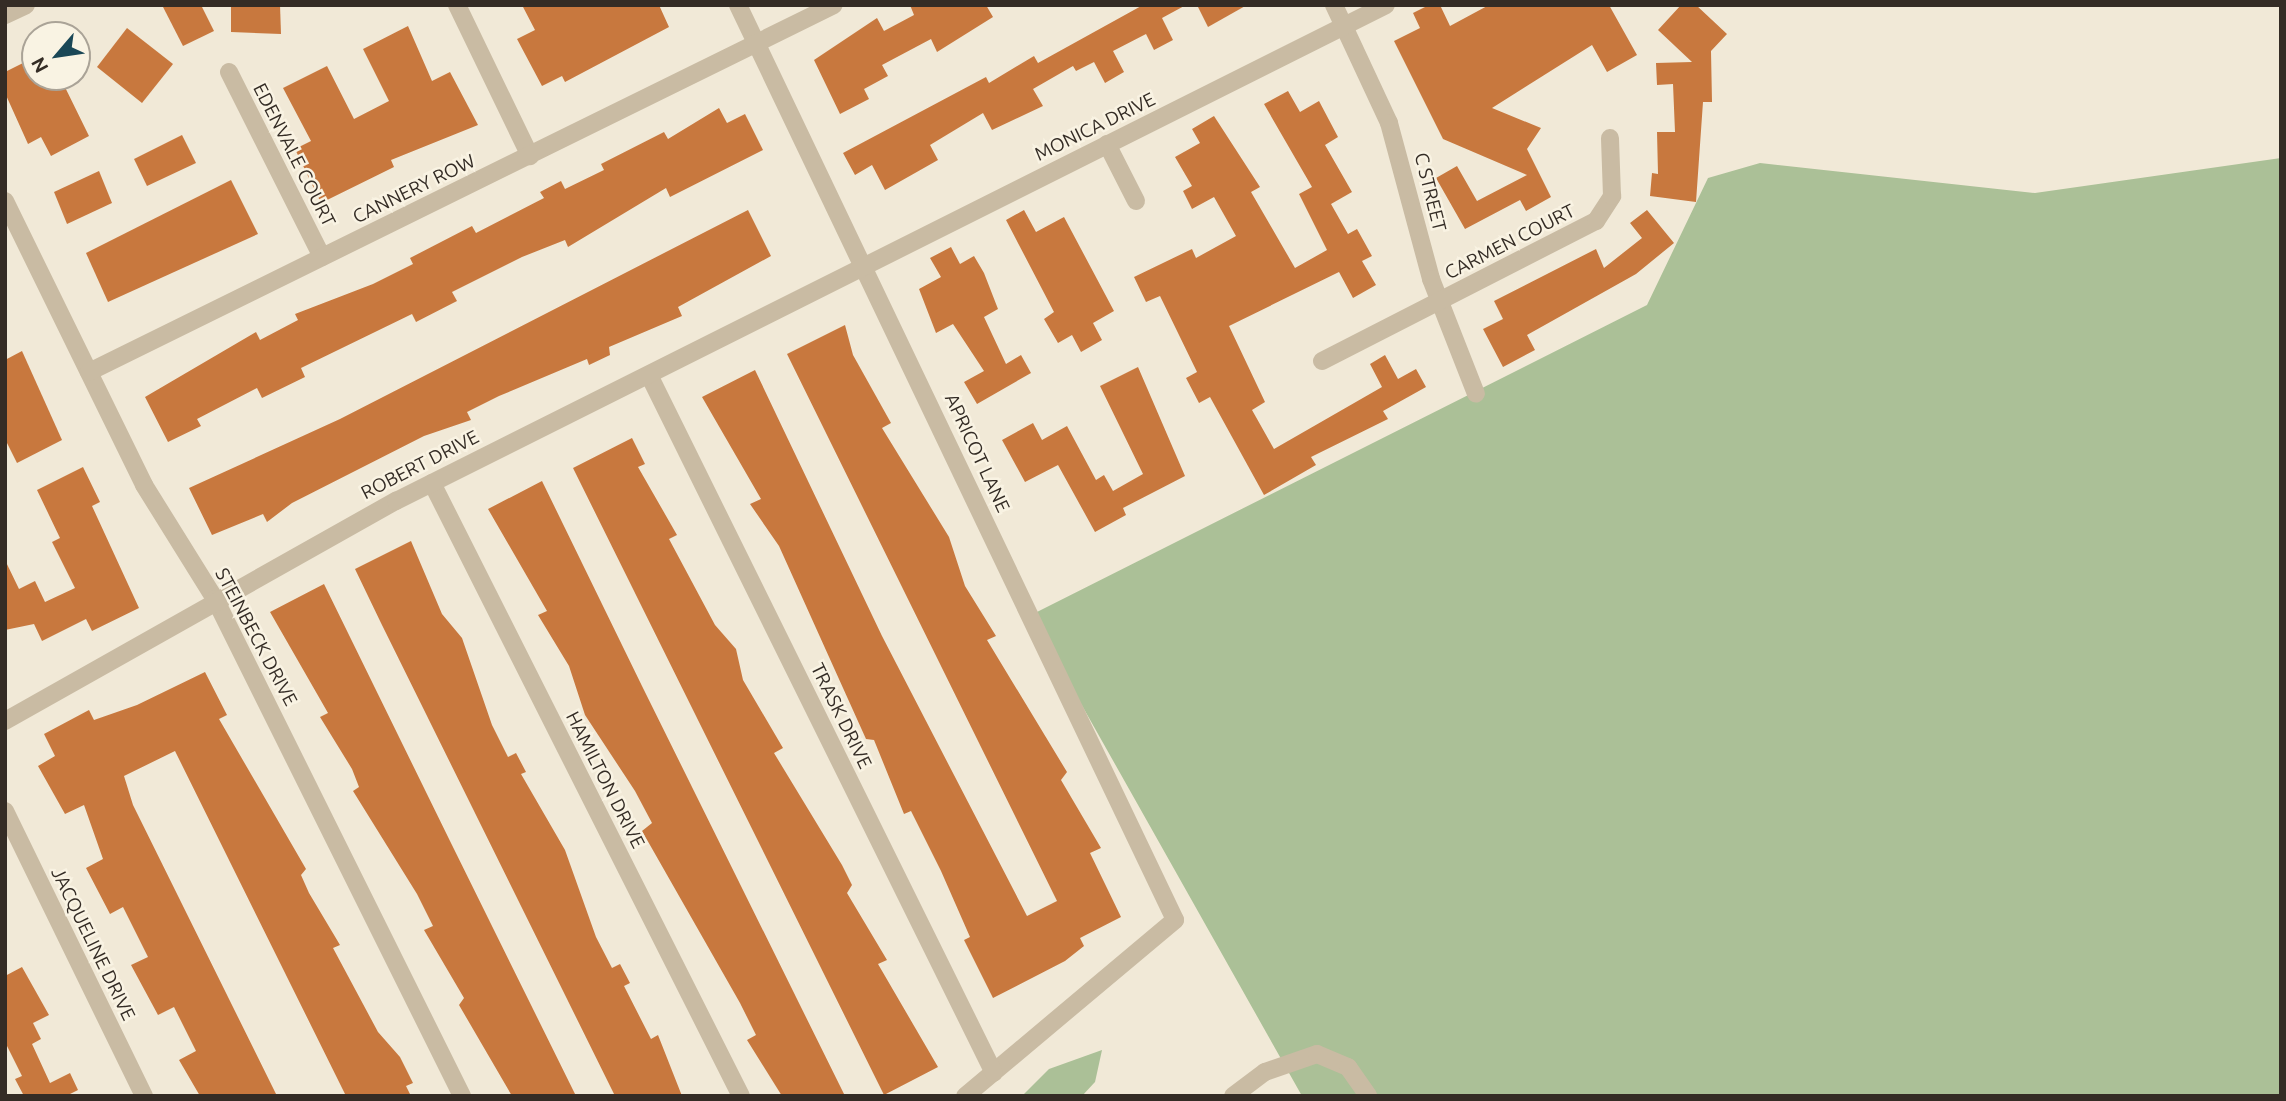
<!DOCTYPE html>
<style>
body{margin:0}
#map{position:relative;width:2286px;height:1101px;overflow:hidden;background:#f1e9d7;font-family:Ubuntu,sans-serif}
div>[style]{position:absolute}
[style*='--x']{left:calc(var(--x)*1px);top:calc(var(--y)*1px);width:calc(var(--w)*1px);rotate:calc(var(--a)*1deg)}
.green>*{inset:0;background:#abc097}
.building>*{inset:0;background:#c8783e}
.minor>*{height:18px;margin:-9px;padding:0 9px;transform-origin:9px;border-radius:9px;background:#c9bba3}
.tertiary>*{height:18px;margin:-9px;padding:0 9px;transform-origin:9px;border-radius:9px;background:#c9bba3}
span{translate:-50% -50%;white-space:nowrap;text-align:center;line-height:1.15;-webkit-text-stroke:5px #f9f3e3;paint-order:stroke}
.street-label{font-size:19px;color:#342c25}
.frame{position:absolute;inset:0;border:7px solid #342c25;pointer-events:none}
.north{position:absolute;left:21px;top:21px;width:70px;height:70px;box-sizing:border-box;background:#f9f3e3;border:2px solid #aaa397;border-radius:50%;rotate:241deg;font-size:19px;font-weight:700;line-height:28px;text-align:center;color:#342c25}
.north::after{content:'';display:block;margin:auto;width:24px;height:32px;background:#1a4756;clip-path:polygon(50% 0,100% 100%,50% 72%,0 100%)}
</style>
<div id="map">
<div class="green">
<div style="clip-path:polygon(2281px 158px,2281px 1096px,1302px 1096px,1031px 615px,1647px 305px,1708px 178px,1760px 163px,2035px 193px)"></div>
<div style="clip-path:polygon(1102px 1050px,1095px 1082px,1082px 1096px,1022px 1096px,1049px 1069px)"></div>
</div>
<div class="building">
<div style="clip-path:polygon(162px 5px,201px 5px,214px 31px,183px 46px)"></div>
<div style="clip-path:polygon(231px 5px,280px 5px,281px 34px,231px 32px)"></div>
<div style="clip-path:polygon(522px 5px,659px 5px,669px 27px,565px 82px,562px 76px,542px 86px,517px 39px,535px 30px)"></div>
<div style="clip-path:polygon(910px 5px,986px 5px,993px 17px,937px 52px,931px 39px,882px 65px,888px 76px,864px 89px,869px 99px,840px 114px,814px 60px,877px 18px,884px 31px,914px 15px)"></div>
<div style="clip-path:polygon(1143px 5px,1186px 5px,1162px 18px,1173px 40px,1154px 50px,1146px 34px,1113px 51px,1124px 72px,1105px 83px,1094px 62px,1076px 71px,1073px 66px,1033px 89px,1043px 106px,992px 130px,983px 113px,930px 145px,938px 160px,885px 190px,872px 165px,855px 175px,843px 153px,986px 77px,989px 83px,1034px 56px,1038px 63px)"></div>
<div style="clip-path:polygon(1197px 5px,1247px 5px,1208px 27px)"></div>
<div style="clip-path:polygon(1429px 5px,1440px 5px,1450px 26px,1489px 5px,1609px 5px,1637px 55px,1607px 72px,1592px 45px,1492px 108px,1541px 128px,1527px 149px,1551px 197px,1526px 211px,1520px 200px,1465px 229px,1436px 178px,1457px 166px,1477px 201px,1527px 175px,1443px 139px,1394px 41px,1420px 28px,1413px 13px)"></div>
<div style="clip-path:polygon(1681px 5px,1696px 5px,1727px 34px,1711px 51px,1712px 102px,1703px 102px,1696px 202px,1650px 196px,1652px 173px,1658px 174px,1657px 132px,1675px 132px,1673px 84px,1657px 85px,1656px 63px,1692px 62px,1658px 30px)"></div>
<div style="clip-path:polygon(408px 26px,432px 81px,450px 72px,478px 125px,391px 160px,394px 167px,321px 203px,295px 149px,311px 141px,283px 88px,327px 66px,354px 119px,389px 101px,363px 49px)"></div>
<div style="clip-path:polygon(127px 28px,173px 64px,142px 103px,97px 67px)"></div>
<div style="clip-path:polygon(35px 57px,35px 77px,60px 77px,89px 136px,51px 156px,41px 137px,28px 144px,5px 93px,5px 72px)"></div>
<div style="clip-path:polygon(1288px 91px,1300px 112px,1319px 101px,1338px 137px,1325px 145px,1352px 192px,1331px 204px,1348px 234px,1357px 229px,1372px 256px,1362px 261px,1376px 285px,1353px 298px,1339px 272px,1229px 326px,1265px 402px,1252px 410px,1274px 449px,1382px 387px,1370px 364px,1385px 355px,1398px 379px,1416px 369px,1426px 387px,1383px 411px,1388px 419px,1311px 457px,1316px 465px,1264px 495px,1210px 397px,1199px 403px,1186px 378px,1197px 372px,1160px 296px,1146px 302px,1134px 277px,1192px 249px,1196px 258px,1236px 236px,1214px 197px,1192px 209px,1183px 191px,1192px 186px,1175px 157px,1200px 143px,1192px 129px,1214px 116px,1260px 187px,1251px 192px,1295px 268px,1327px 250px,1299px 194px,1312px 187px,1264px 104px)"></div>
<div style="clip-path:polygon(719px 108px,727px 123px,745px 114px,763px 150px,670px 197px,666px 188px,568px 247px,565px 240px,522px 257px,452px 292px,457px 301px,416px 322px,412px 314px,301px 368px,305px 377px,262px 398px,257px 388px,197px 419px,201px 426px,168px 442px,145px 397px,256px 332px,260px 340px,298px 320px,295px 314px,373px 284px,413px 264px,410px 258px,472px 226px,476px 233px,544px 198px,540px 192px,561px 181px,565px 189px,604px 170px,601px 164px,664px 132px,668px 139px)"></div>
<div style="clip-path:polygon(182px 135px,196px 163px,147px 186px,134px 159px)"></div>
<div style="clip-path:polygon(99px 171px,112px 203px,67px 224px,54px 192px)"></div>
<div style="clip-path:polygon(231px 180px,258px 234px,108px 302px,86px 253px)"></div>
<div style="clip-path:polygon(748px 210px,771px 256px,678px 307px,682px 316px,609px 347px,610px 355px,589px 365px,587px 359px,499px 396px,467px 412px,471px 420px,424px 436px,292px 503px,267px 522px,263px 514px,212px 535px,189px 488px,340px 419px)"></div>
<div style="clip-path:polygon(1024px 210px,1036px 232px,1064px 217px,1114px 311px,1093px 323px,1102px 340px,1081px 352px,1072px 335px,1058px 343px,1044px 319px,1054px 312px,1006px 220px)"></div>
<div style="clip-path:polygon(1647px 210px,1674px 243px,1636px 274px,1527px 335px,1535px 350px,1503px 367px,1483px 329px,1503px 319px,1494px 301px,1596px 249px,1604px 268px,1642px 238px,1630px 223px)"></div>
<div style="clip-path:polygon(951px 247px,960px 264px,974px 256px,984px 273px,998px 309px,984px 317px,1006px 364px,1021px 355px,1031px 373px,977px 404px,964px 382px,984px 371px,953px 324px,936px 333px,919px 289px,941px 277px,930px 258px)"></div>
<div style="clip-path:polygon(845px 325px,853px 355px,891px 423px,882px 428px,949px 537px,965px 586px,996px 636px,987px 640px,1067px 772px,1061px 780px,1101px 848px,1090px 853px,1121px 917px,1080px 938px,1084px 946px,1065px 961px,993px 998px,964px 940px,970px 937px,941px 871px,911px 811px,904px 814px,874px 740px,866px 739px,779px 546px,750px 504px,761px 499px,702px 397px,755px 370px,882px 636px,1027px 916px,1057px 901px,787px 354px)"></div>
<div style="clip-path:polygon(22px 351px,62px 440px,17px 463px,5px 439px,5px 360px)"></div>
<div style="clip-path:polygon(1138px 367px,1185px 476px,1123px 508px,1126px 515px,1095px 532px,1058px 465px,1025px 482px,1002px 440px,1033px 423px,1042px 440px,1067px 426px,1096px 480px,1104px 475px,1113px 491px,1143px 474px,1100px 386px)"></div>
<div style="clip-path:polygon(632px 438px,645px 464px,638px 467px,677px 535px,669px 539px,715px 625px,736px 649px,743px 680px,783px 748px,774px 753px,842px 865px,852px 885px,847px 893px,887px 960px,878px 964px,938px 1067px,884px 1095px,573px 468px)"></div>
<div style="clip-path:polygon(83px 467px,100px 502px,92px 506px,139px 608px,92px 631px,86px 619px,42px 641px,34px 624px,5px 630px,5px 560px,19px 589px,35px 581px,45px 602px,75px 588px,52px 542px,60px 538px,37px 490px)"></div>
<div style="clip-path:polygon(542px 481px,642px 686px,845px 1096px,782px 1096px,747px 1040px,756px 1035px,740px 1003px,642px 831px,652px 823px,635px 791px,585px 715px,569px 666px,538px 615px,547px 611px,488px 509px)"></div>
<div style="clip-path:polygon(411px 541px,442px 614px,462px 638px,492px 725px,508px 757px,516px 753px,526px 772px,521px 774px,565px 850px,596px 937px,612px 968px,620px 964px,630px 983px,624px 986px,651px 1039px,658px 1035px,682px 1096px,615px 1096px,381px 623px,355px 569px)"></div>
<div style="clip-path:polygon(324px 584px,450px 841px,576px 1096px,512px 1096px,459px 1005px,464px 998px,424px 930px,433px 926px,417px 894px,353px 791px,359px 787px,352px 769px,320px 717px,328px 713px,270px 612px)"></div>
<div style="clip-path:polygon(205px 672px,227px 715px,219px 719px,306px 869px,301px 875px,309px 893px,340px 945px,333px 948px,378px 1032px,400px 1057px,413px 1083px,406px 1086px,411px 1096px,346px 1096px,175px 751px,124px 776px,133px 805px,277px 1096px,200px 1096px,179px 1060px,196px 1051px,174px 1007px,158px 1015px,131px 965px,148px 957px,123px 907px,110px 914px,86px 868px,103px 859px,84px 805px,65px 814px,38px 766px,55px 756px,44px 734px,89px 710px,94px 720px,137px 705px)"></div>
<div style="clip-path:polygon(22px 967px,49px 1015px,33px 1023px,41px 1039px,32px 1044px,50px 1083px,70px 1073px,78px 1090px,66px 1096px,24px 1096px,15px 1079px,22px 1076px,5px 1042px,5px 976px)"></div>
</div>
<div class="minor">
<div style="--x:457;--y:5;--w:168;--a:64.2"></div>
<div style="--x:738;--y:5;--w:1014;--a:64.47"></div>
<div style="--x:1175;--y:920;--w:274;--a:140"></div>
<div style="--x:1334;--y:5;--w:130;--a:65"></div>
<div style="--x:1389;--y:123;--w:162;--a:74.9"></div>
<div style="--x:1431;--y:279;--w:123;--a:68.6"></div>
<div style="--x:229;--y:72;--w:207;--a:63.3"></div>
<div style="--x:1107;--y:144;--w:64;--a:63"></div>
<div style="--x:5;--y:201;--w:316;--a:63.9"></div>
<div style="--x:144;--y:485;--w:134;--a:58.1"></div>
<div style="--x:215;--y:599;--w:555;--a:63.57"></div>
<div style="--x:1322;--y:361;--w:308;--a:-27.1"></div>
<div style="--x:1596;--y:221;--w:30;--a:-57"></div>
<div style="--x:1612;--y:196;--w:58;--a:-92"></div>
<div style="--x:89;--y:372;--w:830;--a:-26.23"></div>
<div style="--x:650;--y:377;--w:776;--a:63.7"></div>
<div style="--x:432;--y:483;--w:686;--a:63.25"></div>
<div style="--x:5;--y:721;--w:449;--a:-29.4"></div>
<div style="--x:396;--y:501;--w:1107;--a:-26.61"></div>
<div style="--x:5;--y:811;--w:317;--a:64"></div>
<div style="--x:1233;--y:1096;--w:40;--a:-37"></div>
<div style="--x:1265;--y:1072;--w:55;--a:-19.1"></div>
<div style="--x:1317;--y:1054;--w:34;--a:23"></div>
<div style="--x:1348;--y:1067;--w:35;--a:55"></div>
</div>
<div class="tertiary">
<div style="--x:5;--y:15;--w:23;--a:-25"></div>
</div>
<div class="street-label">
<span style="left:1095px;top:127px;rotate:-26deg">MONICA DRIVE</span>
<span style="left:294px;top:155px;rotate:63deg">EDENVALE COURT</span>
<span style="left:414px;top:189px;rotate:-26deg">CANNERY ROW</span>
<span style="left:1430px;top:192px;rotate:76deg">C STREET</span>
<span style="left:1510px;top:242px;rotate:-27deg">CARMEN COURT</span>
<span style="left:977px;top:453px;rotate:65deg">APRICOT LANE</span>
<span style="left:420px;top:465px;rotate:-27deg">ROBERT DRIVE</span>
<span style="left:256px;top:637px;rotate:62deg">STEINBECK DRIVE</span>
<span style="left:841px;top:716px;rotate:64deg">TRASK DRIVE</span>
<span style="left:605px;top:780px;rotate:63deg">HAMILTON DRIVE</span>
<span style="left:93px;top:944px;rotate:64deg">JACQUELINE DRIVE</span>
</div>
<div class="frame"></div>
<div class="north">N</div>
</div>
